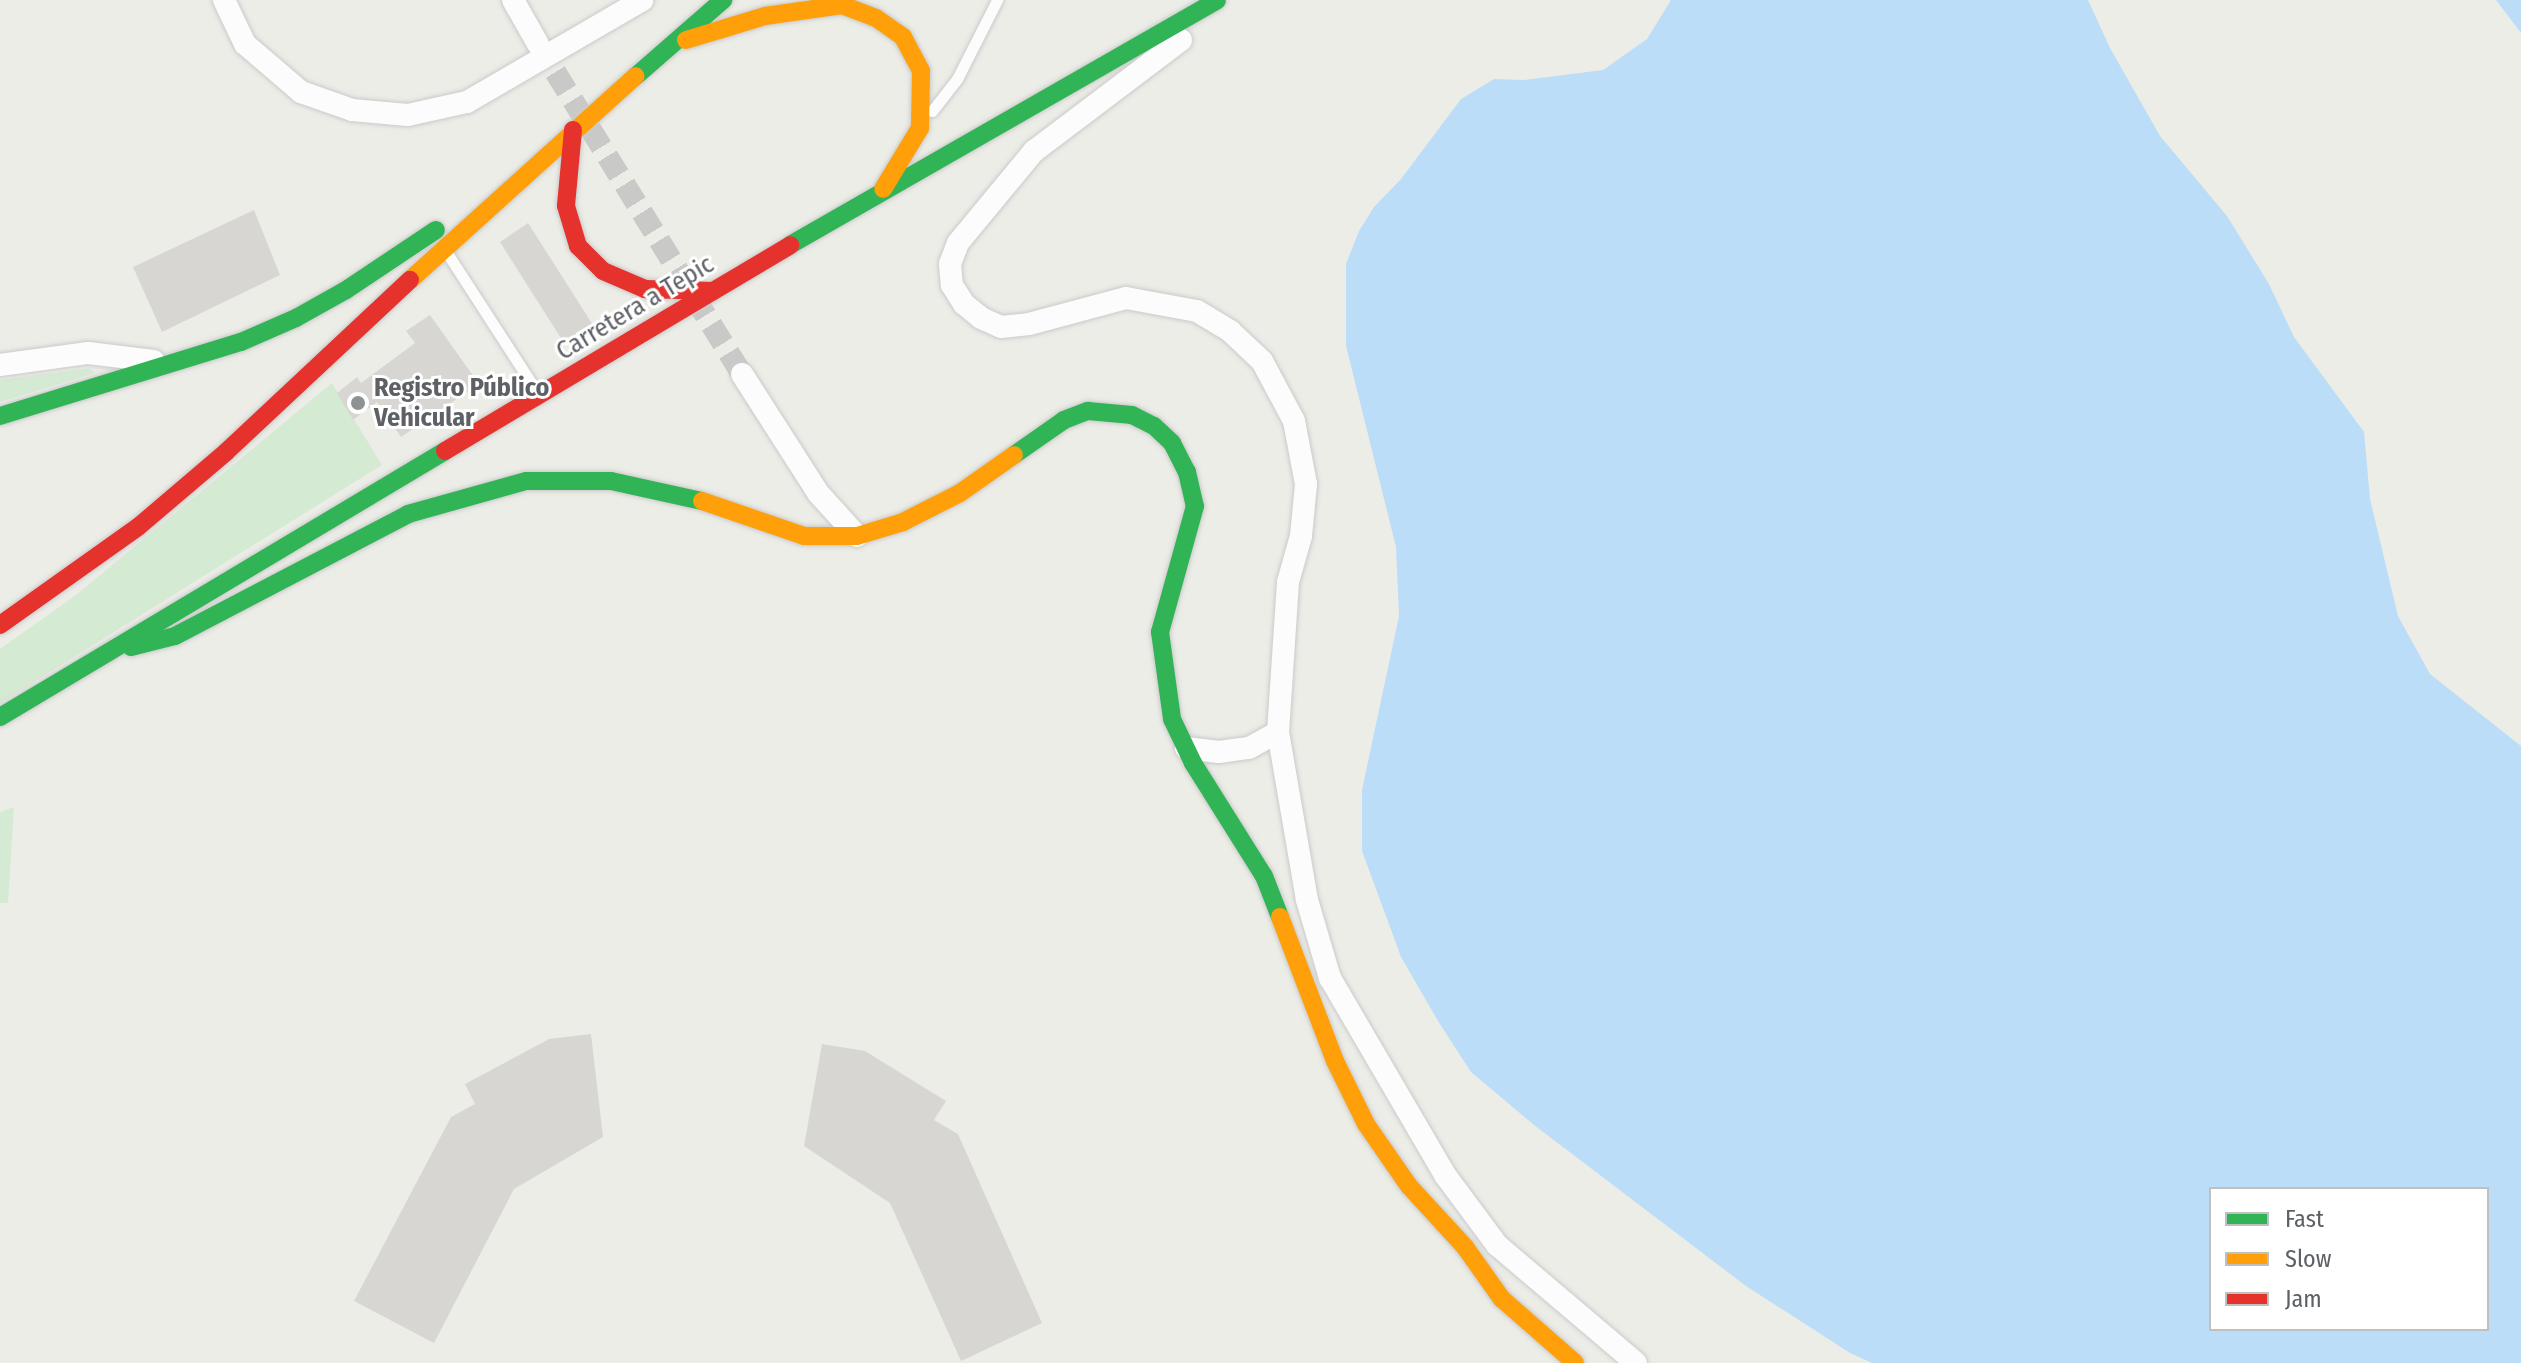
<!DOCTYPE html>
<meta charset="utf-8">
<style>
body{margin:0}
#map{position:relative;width:2521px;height:1363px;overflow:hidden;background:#edede8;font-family:"Fira Sans Condensed",sans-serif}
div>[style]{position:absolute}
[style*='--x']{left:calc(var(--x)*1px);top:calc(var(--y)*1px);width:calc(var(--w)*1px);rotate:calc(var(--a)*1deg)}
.green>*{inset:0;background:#d5ead3}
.water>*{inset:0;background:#bbddf8}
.building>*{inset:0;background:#d7d6d3}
.street-tunnel>*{height:22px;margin-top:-11px;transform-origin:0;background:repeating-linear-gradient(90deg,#c9cac8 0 22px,transparent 0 33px)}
.roads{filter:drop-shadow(0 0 2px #cacbca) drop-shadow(0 0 2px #cacbca)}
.lane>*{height:11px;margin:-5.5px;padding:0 5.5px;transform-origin:5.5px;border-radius:5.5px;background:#fcfcfc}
.street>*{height:22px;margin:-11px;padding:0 11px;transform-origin:11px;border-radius:11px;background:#fcfcfc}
.fast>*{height:18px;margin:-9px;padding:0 9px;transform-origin:9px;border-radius:9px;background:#30b455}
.slow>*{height:18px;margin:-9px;padding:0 9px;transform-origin:9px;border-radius:9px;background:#ff9f0a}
.jam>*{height:18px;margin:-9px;padding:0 9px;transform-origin:9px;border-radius:9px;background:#e5322d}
.dots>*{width:22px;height:22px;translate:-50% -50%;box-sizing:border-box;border:4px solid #fff;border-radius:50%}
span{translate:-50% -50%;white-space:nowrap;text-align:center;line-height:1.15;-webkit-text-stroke:6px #fff;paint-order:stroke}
.street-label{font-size:26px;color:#5d6166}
.poi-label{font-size:26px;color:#5d6166;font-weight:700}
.left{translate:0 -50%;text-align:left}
.legend{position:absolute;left:2209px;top:1187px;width:280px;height:144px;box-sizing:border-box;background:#fff;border:2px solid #bec0c2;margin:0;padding:10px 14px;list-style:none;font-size:24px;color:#5d6166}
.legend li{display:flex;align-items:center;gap:16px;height:40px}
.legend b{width:40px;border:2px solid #bec0c2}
</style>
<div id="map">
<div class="green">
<div style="clip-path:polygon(89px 368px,95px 373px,0 402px,0 380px)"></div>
<div style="clip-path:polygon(332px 383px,382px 465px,0 703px,0 649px,76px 595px)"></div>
<div style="clip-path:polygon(14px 807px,8px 903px,0 903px,0 812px)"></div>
</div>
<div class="water">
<div style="clip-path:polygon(evenodd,1671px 0,2088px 0,2110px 48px,2160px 136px,2227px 216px,2269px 284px,2294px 337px,2364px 432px,2370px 499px,2398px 616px,2430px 674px,2521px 746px,2521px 1363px,1872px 1363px,1850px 1353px,1746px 1286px,1534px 1125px,1471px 1072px,1438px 1021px,1401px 957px,1362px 851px,1362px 790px,1399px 616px,1396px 547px,1346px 346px,1346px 264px,1359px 231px,1374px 207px,1401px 179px,1461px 99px,1494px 79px,1523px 80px,1603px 70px,1647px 39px,1671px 0,2487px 1189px,2487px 1329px,2211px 1329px,2211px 1189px,2487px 1189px)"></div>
<div style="clip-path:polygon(2496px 0,2521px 0,2521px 33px)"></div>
</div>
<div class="building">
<div style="clip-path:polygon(254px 210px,280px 275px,162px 332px,133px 267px)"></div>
<div style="clip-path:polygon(528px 223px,593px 325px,564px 343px,500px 242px)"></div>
<div style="clip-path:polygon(430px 315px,479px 384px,401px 437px,377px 402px,353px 420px,337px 393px,357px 377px,361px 383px,415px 343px,406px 331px)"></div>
<div style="clip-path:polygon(591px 1034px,603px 1137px,514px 1189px,434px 1343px,354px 1301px,451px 1117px,475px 1104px,465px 1084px,549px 1039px)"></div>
<div style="clip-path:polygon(822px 1044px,865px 1051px,946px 1101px,934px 1120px,958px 1134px,1042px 1323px,961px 1361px,890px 1203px,804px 1146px)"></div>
</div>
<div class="street-tunnel">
<div style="--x:538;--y:44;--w:388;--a:58.3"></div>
</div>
<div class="roads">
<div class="lane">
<div style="--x:932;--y:111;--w:41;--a:-52"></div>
<div style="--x:957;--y:79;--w:89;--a:-63.1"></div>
<div style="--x:449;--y:256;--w:158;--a:57.1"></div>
</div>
<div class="street">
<div style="--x:224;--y:0;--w:49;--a:64.5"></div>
<div style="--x:245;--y:44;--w:74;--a:40.6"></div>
<div style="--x:301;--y:92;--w:54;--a:19.4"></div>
<div style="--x:352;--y:110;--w:56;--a:5.1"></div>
<div style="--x:408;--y:115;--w:60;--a:-12.4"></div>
<div style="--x:467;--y:102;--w:203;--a:-30.2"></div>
<div style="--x:513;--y:0;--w:51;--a:60.4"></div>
<div style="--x:1181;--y:40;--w:184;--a:142.9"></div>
<div style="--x:1034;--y:151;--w:119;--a:129.6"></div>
<div style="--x:958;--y:243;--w:22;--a:111"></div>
<div style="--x:950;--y:264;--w:21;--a:85"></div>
<div style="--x:952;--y:285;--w:22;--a:58"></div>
<div style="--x:964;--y:304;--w:22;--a:39"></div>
<div style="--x:981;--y:318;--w:22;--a:24"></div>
<div style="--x:1001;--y:327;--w:28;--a:-6"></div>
<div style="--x:1029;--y:324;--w:100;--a:-15"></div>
<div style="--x:1126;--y:298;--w:72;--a:10.4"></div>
<div style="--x:1197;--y:311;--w:39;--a:31"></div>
<div style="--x:1230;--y:331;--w:44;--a:43.2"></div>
<div style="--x:1262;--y:361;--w:68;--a:61.9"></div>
<div style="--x:1294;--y:421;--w:64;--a:79.2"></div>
<div style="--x:1306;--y:484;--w:52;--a:95.5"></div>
<div style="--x:1301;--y:536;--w:48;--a:105.8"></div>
<div style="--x:1288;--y:582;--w:150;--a:93.8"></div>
<div style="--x:1278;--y:732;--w:170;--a:80.2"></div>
<div style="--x:1307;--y:900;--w:81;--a:73.6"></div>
<div style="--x:1330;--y:978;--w:228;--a:59.7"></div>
<div style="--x:1445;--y:1175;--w:87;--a:53.4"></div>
<div style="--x:1497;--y:1245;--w:182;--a:40.3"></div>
<div style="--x:0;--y:365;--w:89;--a:-7.8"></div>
<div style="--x:88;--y:353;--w:66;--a:6.9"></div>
<div style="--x:742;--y:374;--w:141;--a:57.4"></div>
<div style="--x:818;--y:493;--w:58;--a:47.8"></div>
<div style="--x:1186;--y:748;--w:33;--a:7"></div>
<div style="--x:1219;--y:752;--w:30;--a:-8"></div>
<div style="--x:1249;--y:748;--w:33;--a:-29"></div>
</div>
<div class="fast">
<div style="--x:636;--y:76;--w:116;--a:-41.1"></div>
<div style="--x:790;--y:245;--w:492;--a:-29.8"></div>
<div style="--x:0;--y:416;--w:252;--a:-17.1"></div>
<div style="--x:241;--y:342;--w:60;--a:-23.6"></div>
<div style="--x:296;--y:318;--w:57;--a:-29.2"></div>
<div style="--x:346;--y:290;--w:108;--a:-33.7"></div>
<div style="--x:1014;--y:455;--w:61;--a:-35"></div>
<div style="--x:1064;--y:420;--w:26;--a:-21"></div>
<div style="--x:1088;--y:411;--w:44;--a:5.2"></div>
<div style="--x:1132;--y:415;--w:25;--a:27"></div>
<div style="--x:1154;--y:426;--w:25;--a:43"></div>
<div style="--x:1172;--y:443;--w:33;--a:63"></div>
<div style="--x:1187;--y:472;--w:35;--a:77"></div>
<div style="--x:1195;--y:506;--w:131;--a:105.5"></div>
<div style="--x:1160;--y:632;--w:88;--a:82.1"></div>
<div style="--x:1172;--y:719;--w:49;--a:64.5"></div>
<div style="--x:1193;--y:763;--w:133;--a:57.9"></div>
<div style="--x:1264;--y:876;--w:44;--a:68.7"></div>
<div style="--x:131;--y:647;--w:45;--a:-14"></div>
<div style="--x:175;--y:636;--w:263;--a:-27.6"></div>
<div style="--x:408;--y:514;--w:123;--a:-15.6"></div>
<div style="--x:526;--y:481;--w:85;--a:0"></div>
<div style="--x:611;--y:481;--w:93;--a:12.4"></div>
<div style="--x:0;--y:717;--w:518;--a:-30.87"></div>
</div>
<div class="slow">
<div style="--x:686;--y:40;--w:83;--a:-16.9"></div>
<div style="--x:765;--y:16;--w:78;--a:-8.1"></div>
<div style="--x:842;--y:5;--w:36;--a:21"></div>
<div style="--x:876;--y:18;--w:33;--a:35"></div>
<div style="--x:903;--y:37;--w:38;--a:62"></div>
<div style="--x:921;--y:71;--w:57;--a:91"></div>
<div style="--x:920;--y:128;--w:71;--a:121.2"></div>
<div style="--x:410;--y:280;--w:304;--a:-42.1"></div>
<div style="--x:702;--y:501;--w:108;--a:18.9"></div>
<div style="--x:804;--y:536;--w:53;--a:0"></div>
<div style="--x:857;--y:536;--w:48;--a:-16.9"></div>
<div style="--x:903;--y:522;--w:64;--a:-27"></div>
<div style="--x:960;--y:493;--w:66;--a:-35.1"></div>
<div style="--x:1280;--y:917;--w:154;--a:69.1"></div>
<div style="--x:1335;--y:1061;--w:70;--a:63.8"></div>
<div style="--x:1366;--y:1124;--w:75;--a:55.3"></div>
<div style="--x:1409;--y:1186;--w:83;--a:47.4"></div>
<div style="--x:1465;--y:1247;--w:64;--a:54.6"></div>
<div style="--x:1502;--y:1299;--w:97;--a:41.2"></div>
</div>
<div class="jam">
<div style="--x:573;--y:130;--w:76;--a:95.3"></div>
<div style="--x:566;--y:206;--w:42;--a:73.3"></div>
<div style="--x:578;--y:246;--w:35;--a:45"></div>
<div style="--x:603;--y:271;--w:46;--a:23.2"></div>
<div style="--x:645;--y:289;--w:68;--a:1.7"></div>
<div style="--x:445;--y:451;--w:402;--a:-30.8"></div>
<div style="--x:0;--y:625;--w:169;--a:-35.4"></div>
<div style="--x:138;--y:527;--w:116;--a:-40.4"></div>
<div style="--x:226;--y:452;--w:252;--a:-43.1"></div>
</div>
</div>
<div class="dots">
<div style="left:358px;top:403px;background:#8f9294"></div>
</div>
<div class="street-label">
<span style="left:635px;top:308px;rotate:-31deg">Carretera a Tepic</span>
</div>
<div class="poi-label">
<span class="left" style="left:374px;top:403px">Registro Público<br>Vehicular</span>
</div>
<ul class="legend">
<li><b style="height:10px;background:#30b455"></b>Fast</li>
<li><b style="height:10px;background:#ff9f0a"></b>Slow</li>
<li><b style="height:10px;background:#e5322d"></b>Jam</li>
</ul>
</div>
